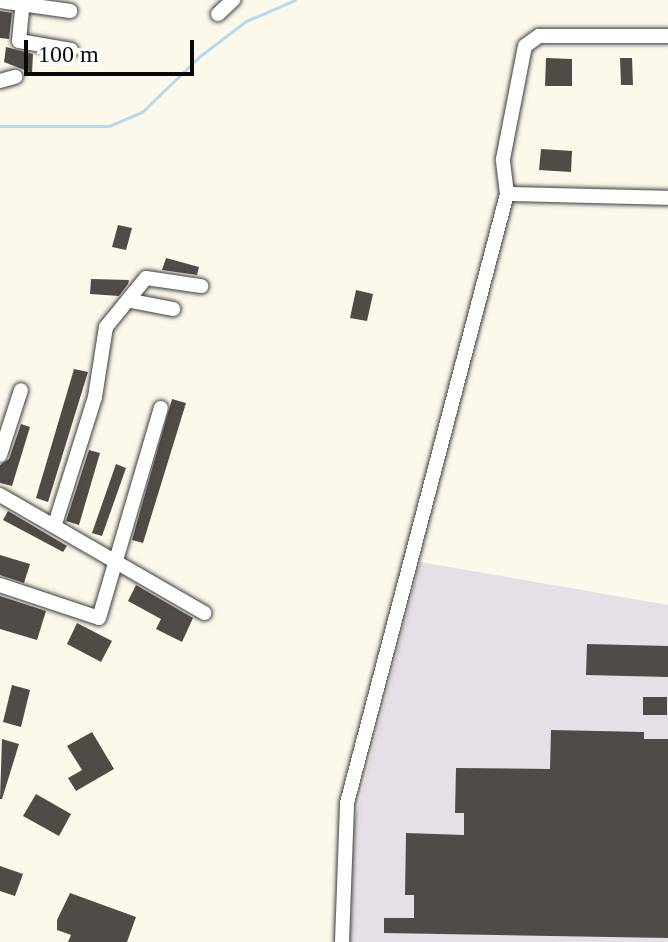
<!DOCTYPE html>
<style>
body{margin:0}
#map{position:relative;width:668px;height:942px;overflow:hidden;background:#fcf8ea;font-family:Georgia,serif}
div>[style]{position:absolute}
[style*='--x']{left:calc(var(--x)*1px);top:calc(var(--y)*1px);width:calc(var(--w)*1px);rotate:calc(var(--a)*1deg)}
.industrial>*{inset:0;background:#e7dfe8}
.stream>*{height:3px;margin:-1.5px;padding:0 1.5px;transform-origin:1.5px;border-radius:1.5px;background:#b6daed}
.building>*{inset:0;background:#514b48}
.roads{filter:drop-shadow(0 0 2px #3d3d3d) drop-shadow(0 0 2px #3d3d3d)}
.minor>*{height:14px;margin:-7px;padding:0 7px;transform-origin:7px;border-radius:7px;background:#fff}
span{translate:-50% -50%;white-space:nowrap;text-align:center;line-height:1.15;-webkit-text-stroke:8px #fff;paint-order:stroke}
.scale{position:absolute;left:24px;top:40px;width:170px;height:36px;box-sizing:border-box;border:4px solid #0a0a0a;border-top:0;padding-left:10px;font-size:24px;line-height:28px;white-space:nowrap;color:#0a0a0a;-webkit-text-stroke:6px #fff;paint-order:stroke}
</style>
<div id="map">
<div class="industrial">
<div style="clip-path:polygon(420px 562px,668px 605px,668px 942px,349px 942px,348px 847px)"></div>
</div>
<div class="stream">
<div style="--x:0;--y:126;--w:109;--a:0"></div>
<div style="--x:109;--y:126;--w:36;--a:-23"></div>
<div style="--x:142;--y:112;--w:81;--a:-44"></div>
<div style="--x:200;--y:56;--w:58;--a:-37.3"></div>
<div style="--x:246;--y:21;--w:53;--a:-23.2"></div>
</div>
<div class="building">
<div style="clip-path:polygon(0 11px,12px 13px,9px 39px,0 38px)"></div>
<div style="clip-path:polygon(6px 47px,33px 54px,32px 73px,4px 62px)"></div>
<div style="clip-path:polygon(546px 58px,572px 59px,572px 86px,545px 86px)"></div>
<div style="clip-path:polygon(620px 58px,632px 58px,633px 85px,621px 85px)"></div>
<div style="clip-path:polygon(541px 149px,572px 151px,571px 172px,539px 170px)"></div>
<div style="clip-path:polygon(118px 225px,132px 228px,126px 250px,112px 247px)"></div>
<div style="clip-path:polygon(166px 258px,199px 267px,197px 275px,162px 270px)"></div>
<div style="clip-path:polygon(91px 279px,129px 280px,128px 284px,119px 296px,90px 294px)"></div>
<div style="clip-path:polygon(356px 290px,373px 294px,367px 321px,350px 318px)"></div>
<div style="clip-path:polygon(74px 369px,88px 372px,48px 502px,36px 498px)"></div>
<div style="clip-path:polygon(172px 399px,186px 403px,143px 543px,132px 540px)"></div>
<div style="clip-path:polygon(21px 424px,30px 427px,12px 486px,0 483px,0 465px,9px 459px)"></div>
<div style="clip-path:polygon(89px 450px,100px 453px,79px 525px,66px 521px)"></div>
<div style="clip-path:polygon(116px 464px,126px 468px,102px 536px,92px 533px)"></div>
<div style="clip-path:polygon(8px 511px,67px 546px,63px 552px,3px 520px)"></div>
<div style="clip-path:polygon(0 555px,30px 564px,24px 583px,0 575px)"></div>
<div style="clip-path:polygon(136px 585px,193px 618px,182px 642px,156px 629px,161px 619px,128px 601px)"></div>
<div style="clip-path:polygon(0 596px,46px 611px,37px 640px,0 629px)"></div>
<div style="clip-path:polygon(77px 623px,112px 641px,101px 662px,67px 644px)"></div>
<div style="clip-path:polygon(587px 644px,668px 646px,668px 677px,586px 675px)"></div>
<div style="clip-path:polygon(12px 685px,30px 690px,21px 727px,3px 722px)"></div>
<div style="clip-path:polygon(643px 697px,667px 697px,667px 715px,643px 715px)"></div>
<div style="clip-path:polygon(551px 730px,644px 732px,644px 739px,668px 739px,668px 938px,384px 933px,384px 918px,414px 918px,414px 895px,405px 895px,406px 833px,464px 835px,464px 813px,455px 813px,456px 768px,550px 769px)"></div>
<div style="clip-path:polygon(92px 732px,114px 769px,76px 791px,68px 778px,82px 770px,67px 746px)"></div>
<div style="clip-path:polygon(2px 739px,19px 744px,2px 799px,0 799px)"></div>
<div style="clip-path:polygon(36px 794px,71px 814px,59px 836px,23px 816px)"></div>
<div style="clip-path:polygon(0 866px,23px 874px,15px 896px,0 891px)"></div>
<div style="clip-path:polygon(70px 893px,136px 917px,127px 942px,68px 942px,71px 935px,57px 930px,57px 920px)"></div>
</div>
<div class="roads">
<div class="minor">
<div style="--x:23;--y:0;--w:41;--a:95.6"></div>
<div style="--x:19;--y:41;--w:53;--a:9.8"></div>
<div style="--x:0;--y:1;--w:71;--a:8.1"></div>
<div style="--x:218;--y:14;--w:21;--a:-43"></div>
<div style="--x:0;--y:81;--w:16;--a:-15"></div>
<div style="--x:507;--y:194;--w:35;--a:-97"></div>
<div style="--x:503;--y:159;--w:115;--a:-79"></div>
<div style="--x:525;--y:46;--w:17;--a:-36"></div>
<div style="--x:539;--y:36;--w:129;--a:0"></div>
<div style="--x:131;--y:301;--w:43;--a:10.8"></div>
<div style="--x:0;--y:455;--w:68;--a:-72.1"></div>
<div style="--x:0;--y:495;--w:236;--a:30"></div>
<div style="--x:55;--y:524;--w:133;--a:-72.5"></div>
<div style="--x:95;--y:397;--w:71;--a:-81.1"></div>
<div style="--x:106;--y:327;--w:63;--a:-50.8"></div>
<div style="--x:146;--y:278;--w:56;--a:8.3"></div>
<div style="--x:0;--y:585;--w:104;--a:18.4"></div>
<div style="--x:99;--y:618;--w:219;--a:-73.6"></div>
<div style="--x:342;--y:942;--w:139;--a:-87.9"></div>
<div style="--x:347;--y:803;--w:630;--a:-75.28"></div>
<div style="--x:507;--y:194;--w:161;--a:1.4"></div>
</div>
</div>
<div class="scale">100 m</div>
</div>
